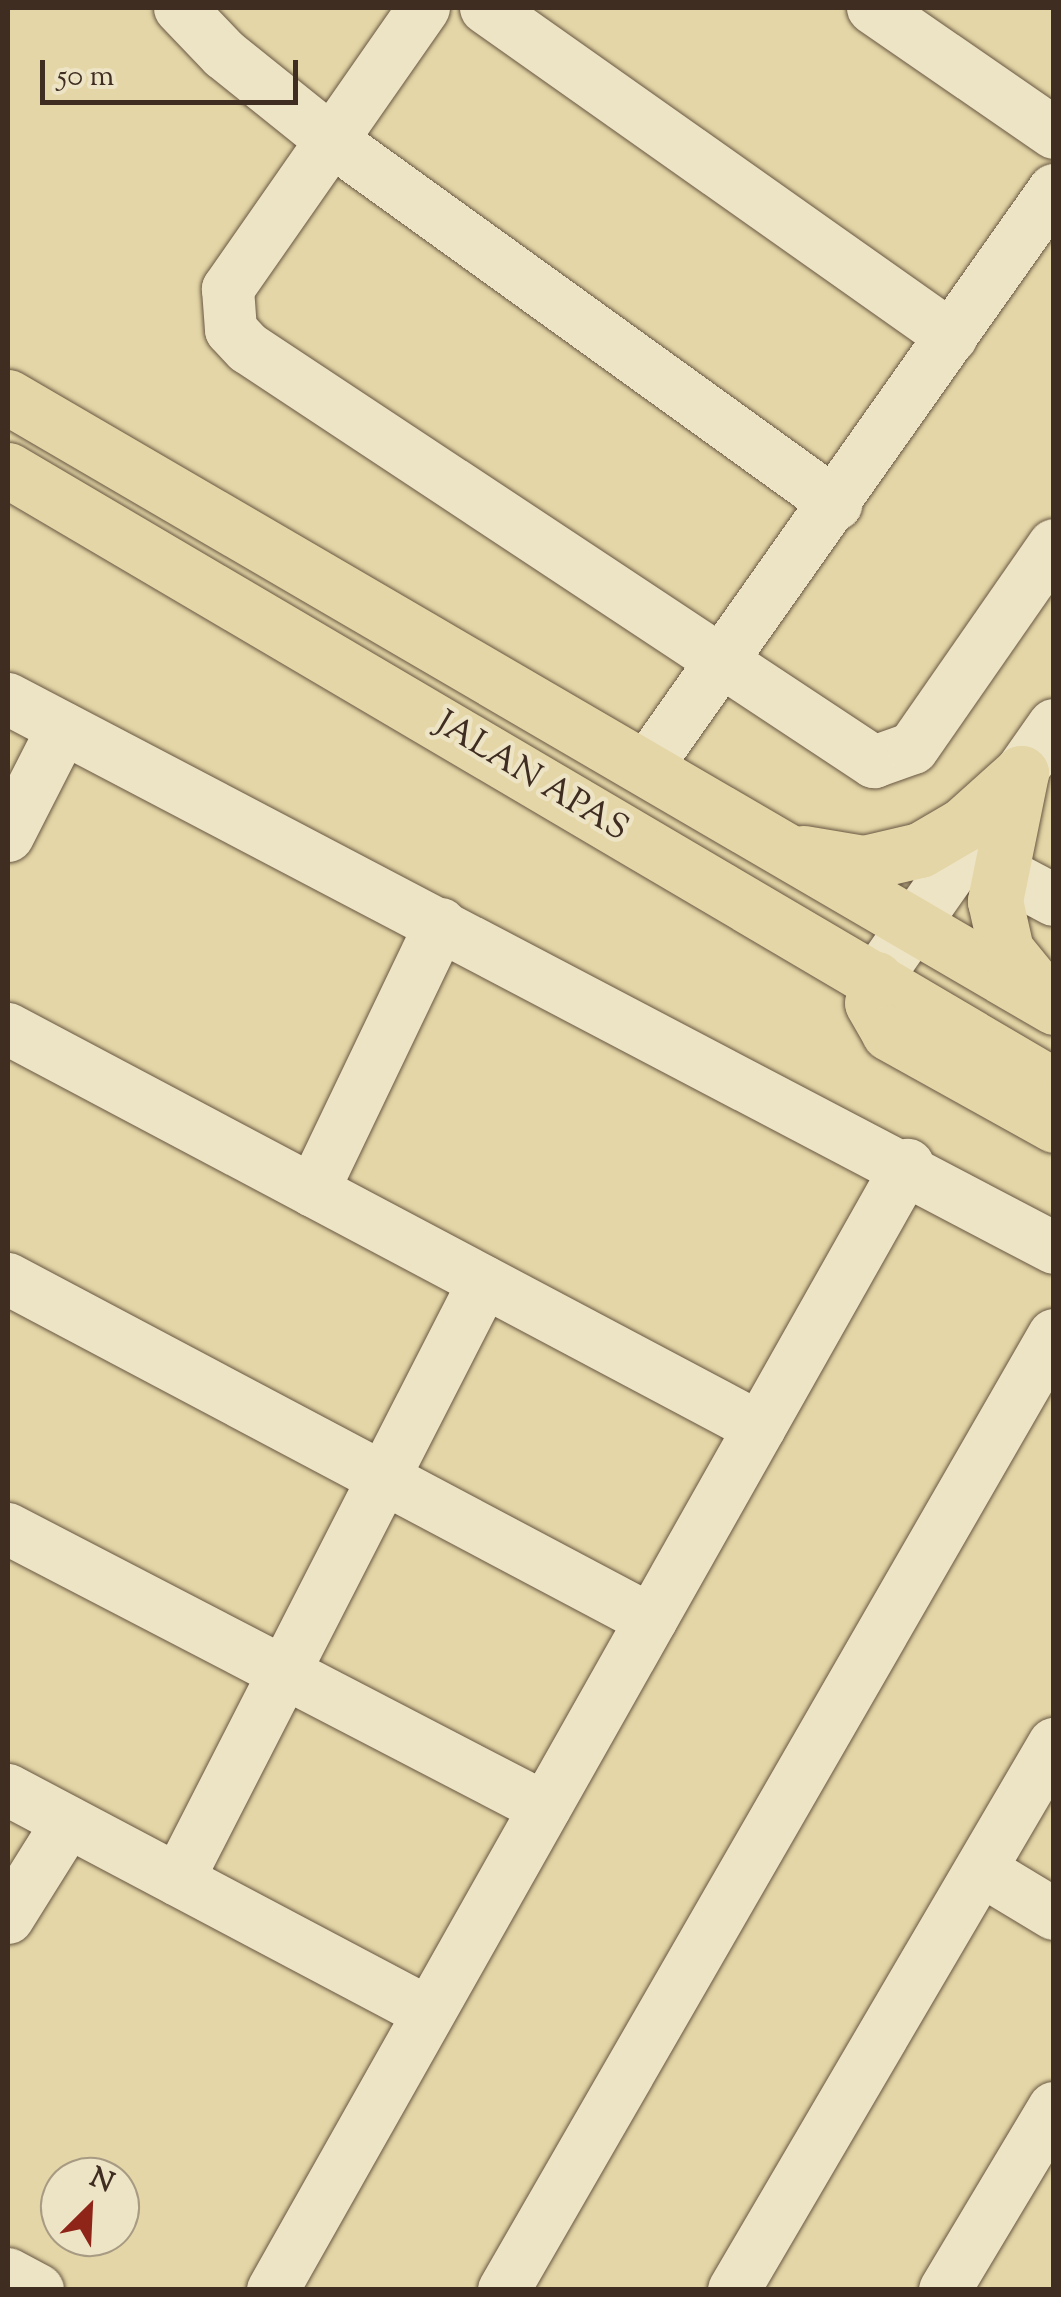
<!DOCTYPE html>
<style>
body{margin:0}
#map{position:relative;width:1061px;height:2297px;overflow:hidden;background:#e4d6a6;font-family:"Sorts Mill Goudy",serif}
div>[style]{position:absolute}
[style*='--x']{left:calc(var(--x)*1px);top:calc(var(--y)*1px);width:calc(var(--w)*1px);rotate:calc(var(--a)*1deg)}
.roads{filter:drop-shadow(0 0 2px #685743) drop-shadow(0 0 2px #685743)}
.minor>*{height:52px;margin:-26px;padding:0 26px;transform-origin:26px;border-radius:26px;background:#ede4c5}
.highway>*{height:55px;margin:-27.5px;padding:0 27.5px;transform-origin:27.5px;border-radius:27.5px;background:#e4d6a6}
span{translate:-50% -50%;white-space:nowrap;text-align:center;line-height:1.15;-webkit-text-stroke:9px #ede4c5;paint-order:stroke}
.street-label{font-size:35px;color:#3f2d22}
.frame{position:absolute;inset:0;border:10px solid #3f2d22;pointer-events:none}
.north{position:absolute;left:40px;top:2157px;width:100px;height:100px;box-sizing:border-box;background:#ede4c5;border:2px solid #a79b84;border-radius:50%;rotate:24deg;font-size:28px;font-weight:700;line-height:40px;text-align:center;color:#3f2d22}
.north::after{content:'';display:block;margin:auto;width:35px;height:45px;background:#8f2418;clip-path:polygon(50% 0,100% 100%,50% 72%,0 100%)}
.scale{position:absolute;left:40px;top:60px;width:258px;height:45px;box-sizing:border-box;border:5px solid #3f2d22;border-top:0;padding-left:12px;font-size:30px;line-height:35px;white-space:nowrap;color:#3f2d22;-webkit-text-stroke:8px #ede4c5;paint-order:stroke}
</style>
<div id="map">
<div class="roads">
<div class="minor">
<div style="--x:180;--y:8;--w:64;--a:46.3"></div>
<div style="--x:224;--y:54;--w:137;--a:38.8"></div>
<div style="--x:331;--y:140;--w:623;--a:35.78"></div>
<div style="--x:424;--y:8;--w:343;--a:124.9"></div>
<div style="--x:228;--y:289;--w:41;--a:85.8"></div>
<div style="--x:231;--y:330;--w:25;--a:47"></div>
<div style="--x:248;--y:348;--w:751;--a:33.48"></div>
<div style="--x:874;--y:762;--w:41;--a:-19.7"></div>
<div style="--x:913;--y:748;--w:247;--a:-55.2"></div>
<div style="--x:486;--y:8;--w:570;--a:35.22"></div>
<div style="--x:873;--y:8;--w:220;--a:34.6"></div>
<div style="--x:8;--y:699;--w:1181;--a:27.69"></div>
<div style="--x:648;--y:765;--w:704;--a:-54.77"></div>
<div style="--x:8;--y:836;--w:121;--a:-63"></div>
<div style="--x:999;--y:871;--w:62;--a:27.8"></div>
<div style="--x:876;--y:979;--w:310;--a:-55"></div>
<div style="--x:8;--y:1029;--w:851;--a:27.95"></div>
<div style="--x:313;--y:1191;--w:296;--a:-64.4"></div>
<div style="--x:8;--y:1279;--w:728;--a:27.94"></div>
<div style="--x:8;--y:1529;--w:605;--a:27.45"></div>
<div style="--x:8;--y:1790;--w:476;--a:27.9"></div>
<div style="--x:981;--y:1870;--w:85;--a:31.1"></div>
<div style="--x:178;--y:1880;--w:672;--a:-62.9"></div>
<div style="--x:8;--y:1918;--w:113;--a:-58"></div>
<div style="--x:8;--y:2274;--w:34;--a:28"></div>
<div style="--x:273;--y:2290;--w:1292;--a:-60.56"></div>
<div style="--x:504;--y:2290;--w:1102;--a:-60.06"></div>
<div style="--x:734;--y:2290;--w:633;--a:-59.63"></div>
<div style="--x:945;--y:2290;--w:212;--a:-59.1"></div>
</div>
<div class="highway">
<div style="--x:8;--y:397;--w:1211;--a:30.25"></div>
<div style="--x:8;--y:470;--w:1214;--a:30.49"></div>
<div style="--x:1021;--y:773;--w:131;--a:101.5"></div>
<div style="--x:995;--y:901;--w:50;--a:77.3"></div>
<div style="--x:1006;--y:950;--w:55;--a:50.9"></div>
<div style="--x:803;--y:853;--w:62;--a:9.3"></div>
<div style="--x:864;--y:863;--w:57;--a:-13.1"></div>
<div style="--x:920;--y:850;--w:50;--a:-30.2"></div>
<div style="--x:963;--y:825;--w:78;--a:-41.9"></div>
<div style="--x:876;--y:979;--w:24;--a:99"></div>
<div style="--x:872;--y:1003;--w:34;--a:60"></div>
<div style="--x:889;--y:1033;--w:189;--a:29.1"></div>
</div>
</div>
<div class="street-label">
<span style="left:531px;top:778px;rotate:31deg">JALAN APAS</span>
</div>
<div class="frame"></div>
<div class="north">N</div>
<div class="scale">50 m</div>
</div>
